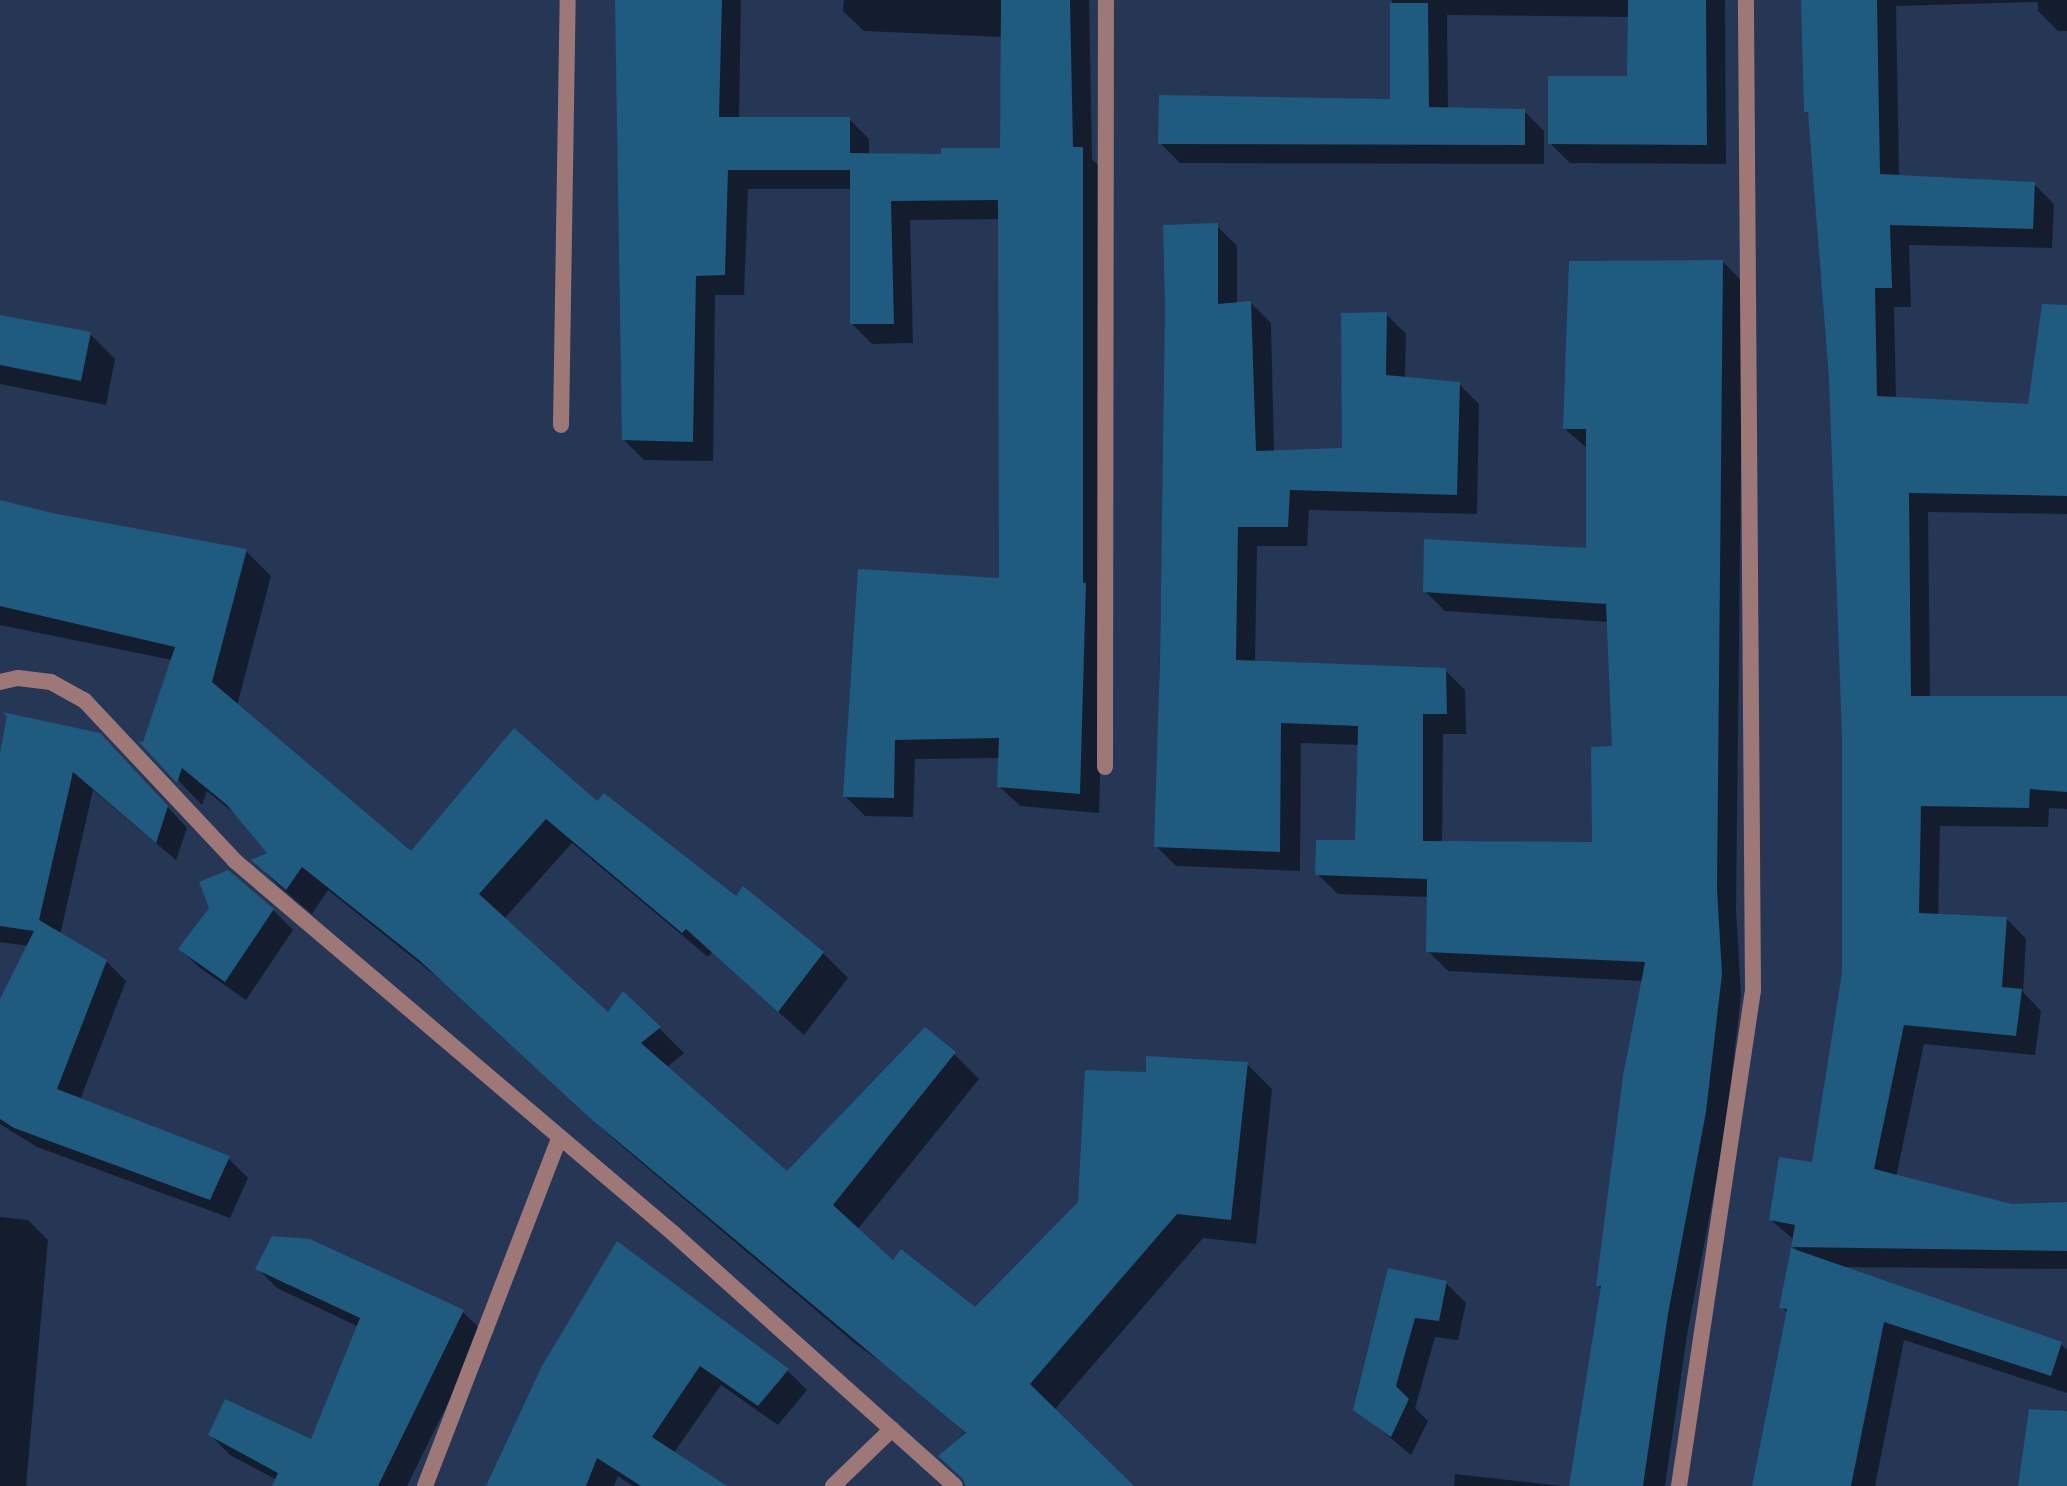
<!DOCTYPE html>
<style>
body{margin:0}
#map{position:relative;width:2067px;height:1486px;overflow:hidden;background:#253755;font-family:Mulish,sans-serif}
div>[style]{position:absolute}
[style*='--x']{left:calc(var(--x)*1px);top:calc(var(--y)*1px);width:calc(var(--w)*1px);rotate:calc(var(--a)*1deg)}
.shadow>*{inset:0;background:#0007}
.building>*{inset:0;background:#1f5a7f}
.minor>*{height:16px;margin:-8px;padding:0 8px;transform-origin:8px;border-radius:8px;background:#9e7877}
span{translate:-50% -50%;white-space:nowrap;text-align:center;line-height:1.15;-webkit-text-stroke:6px #1b2c4a;paint-order:stroke}
</style>
<div id="map">
<div class="shadow">
<div style="clip-path:polygon(617px 0,741px 0,739px 119px,849px 119px,869px 139px,869px 155px,943px 156px,1002px 150px,1003px 37px,864px 31px,843px 11px,844px 0,1089px 0,1092px 159px,1102px 169px,1105px 605px,1099px 813px,1020px 806px,999px 786px,1000px 758px,915px 759px,913px 817px,865px 816px,845px 796px,1001px 580px,1000px 219px,910px 220px,913px 343px,872px 344px,852px 324px,852px 189px,748px 189px,744px 295px,715px 295px,713px 461px,644px 460px,624px 440px)"></div>
<div style="clip-path:polygon(1392px 0,1725px 0,1726px 164px,1570px 163px,1550px 143px,1629px 78px,1630px 17px,1447px 15px,1448px 109px,1524px 111px,1544px 131px,1544px 164px,1180px 163px,1160px 143px,1392px 101px)"></div>
<div style="clip-path:polygon(1803px 0,2067px 0,2067px 31px,2058px 31px,2038px 11px,2038px 2px,1896px 6px,1899px 177px,2034px 184px,2054px 204px,2052px 248px,1909px 245px,1911px 307px,1894px 307px,1896px 399px,2030px 406px,2067px 376px,2067px 514px,1928px 512px,1930px 698px,2067px 698px,2067px 809px,2049px 808px,2048px 827px,1940px 826px,1938px 916px,2006px 918px,2026px 939px,2023px 992px,2041px 1011px,2035px 1055px,1924px 1044px,1896px 1177px,2012px 1206px,2067px 1205px,2067px 1269px,1842px 1267px,2061px 1344px,2067px 1350px,2067px 1393px,1904px 1340px,1875px 1486px,1754px 1486px,1788px 1314px,1782px 1307px,1800px 1253px,1793px 1247px,1794px 1240px,1771px 1220px,1814px 1165px,1844px 973px,1844px 736px,1831px 378px,1810px 116px,1806px 111px)"></div>
<div style="clip-path:polygon(1217px 226px,1237px 246px,1237px 304px,1251px 303px,1271px 323px,1274px 453px,1344px 450px,1386px 314px,1406px 334px,1405px 379px,1459px 384px,1479px 404px,1477px 514px,1309px 510px,1307px 546px,1257px 546px,1255px 663px,1445px 670px,1465px 690px,1466px 734px,1443px 734px,1442px 843px,1594px 844px,1614px 748px,1609px 622px,1445px 611px,1425px 591px,1588px 551px,1588px 449px,1565px 429px,1723px 262px,1743px 282px,1736px 910px,1741px 995px,1725px 1134px,1687px 1335px,1665px 1486px,1571px 1486px,1602px 1290px,1598px 1285px,1643px 981px,1448px 971px,1428px 951px,1429px 897px,1338px 894px,1317px 874px,1357px 842px,1359px 745px,1301px 743px,1300px 871px,1176px 866px,1156px 846px,1167px 306px)"></div>
<div style="clip-path:polygon(0 317px,90px 334px,115px 359px,106px 405px,0 384px)"></div>
<div style="clip-path:polygon(0 502px,51px 515px,246px 551px,271px 576px,237px 706px,411px 854px,598px 804px,736px 899px,744px 889px,823px 953px,848px 978px,804px 1035px,712px 952px,708px 957px,572px 843px,504px 919px,608px 1015px,659px 1028px,684px 1053px,666px 1068px,787px 1174px,954px 1054px,979px 1079px,857px 1230px,893px 1263px,975px 1309px,1080px 1203px,1148px 1074px,1247px 1064px,1272px 1089px,1256px 1244px,1203px 1238px,1054px 1410px,1131px 1486px,1021px 1486px,885px 1358px,881px 1362px,857px 1345px,618px 1143px,447px 985px,328px 890px,312px 914px,278px 885px,254px 861px,271px 854px,241px 819px,207px 791px,202px 805px,143px 744px,177px 661px,0 625px)"></div>
<div style="clip-path:polygon(120px 756px,187px 828px,176px 860px,93px 790px,60px 935px,106px 961px,126px 981px,80px 1100px,228px 1158px,248px 1178px,230px 1218px,37px 1147px,0 1124px,0 1004px,29px 946px,0 942px,0 764px)"></div>
<div style="clip-path:polygon(273px 910px,293px 930px,246px 1000px,200px 968px,180px 949px)"></div>
<div style="clip-path:polygon(0 1217px,28px 1220px,48px 1240px,26px 1486px,0 1486px)"></div>
<div style="clip-path:polygon(310px 1241px,463px 1312px,483px 1332px,407px 1486px,274px 1486px,277px 1480px,230px 1455px,210px 1435px,312px 1442px,359px 1327px,277px 1288px,257px 1268px)"></div>
<div style="clip-path:polygon(618px 1244px,788px 1371px,807px 1390px,778px 1425px,721px 1385px,673px 1454px,724px 1486px,633px 1486px,618px 1476px,614px 1486px,488px 1486px)"></div>
<div style="clip-path:polygon(1390px 1270px,1446px 1283px,1466px 1303px,1458px 1340px,1435px 1337px,1415px 1408px,1428px 1421px,1411px 1455px,1356px 1409px)"></div>
<div style="clip-path:polygon(1455px 1474px,1562px 1486px,1454px 1486px)"></div>
</div>
<div class="building">
<div style="clip-path:polygon(615px 0,722px 0,719px 117px,850px 117px,850px 170px,728px 170px,725px 275px,696px 276px,693px 442px,622px 440px)"></div>
<div style="clip-path:polygon(1001px 0,1070px 0,1073px 147px,1083px 147px,1083px 583px,1086px 583px,1080px 794px,997px 787px,999px 738px,895px 740px,894px 798px,843px 797px,858px 569px,999px 578px,998px 200px,891px 201px,894px 324px,850px 324px,850px 153px,941px 154px,941px 148px,1000px 148px)"></div>
<div style="clip-path:polygon(1628px 0,1706px 0,1707px 145px,1548px 144px,1548px 76px,1627px 76px)"></div>
<div style="clip-path:polygon(1801px 0,1877px 0,1880px 174px,2035px 182px,2033px 229px,1890px 225px,1892px 288px,1875px 288px,1877px 396px,2028px 404px,2042px 304px,2067px 305px,2067px 496px,1909px 493px,1911px 696px,2067px 696px,2067px 792px,2030px 789px,2029px 808px,1921px 806px,1919px 913px,2007px 917px,2002px 987px,2022px 989px,2016px 1036px,1904px 1025px,1874px 1169px,2012px 1204px,2067px 1202px,2067px 1251px,1791px 1247px,1795px 1225px,1769px 1220px,1779px 1157px,1812px 1162px,1842px 973px,1842px 736px,1829px 378px,1808px 112px,1804px 112px)"></div>
<div style="clip-path:polygon(1390px 3px,1428px 3px,1429px 107px,1525px 109px,1525px 145px,1158px 144px,1159px 95px,1390px 99px)"></div>
<div style="clip-path:polygon(1218px 223px,1218px 304px,1251px 301px,1256px 451px,1342px 448px,1341px 313px,1387px 312px,1386px 375px,1460px 382px,1457px 495px,1290px 490px,1288px 527px,1238px 527px,1236px 660px,1446px 668px,1447px 714px,1423px 714px,1423px 841px,1592px 842px,1591px 747px,1612px 746px,1606px 604px,1423px 592px,1424px 539px,1586px 548px,1586px 429px,1563px 429px,1569px 261px,1723px 260px,1717px 889px,1722px 974px,1706px 1112px,1668px 1314px,1643px 1486px,1569px 1486px,1601px 1286px,1596px 1286px,1623px 1076px,1645px 962px,1426px 952px,1427px 879px,1315px 875px,1316px 840px,1355px 840px,1358px 726px,1281px 723px,1280px 852px,1154px 847px,1160px 658px,1165px 306px,1163px 225px)"></div>
<div style="clip-path:polygon(0 315px,91px 332px,81px 381px,0 365px)"></div>
<div style="clip-path:polygon(0 500px,52px 513px,247px 549px,212px 682px,411px 851px,514px 728px,597px 801px,604px 793px,736px 896px,743px 886px,824px 952px,778px 1012px,686px 929px,682px 933px,546px 819px,479px 894px,608px 1012px,623px 991px,661px 1027px,641px 1043px,787px 1171px,925px 1027px,956px 1052px,833px 1205px,893px 1260px,901px 1249px,975px 1307px,1078px 1202px,1085px 1070px,1146px 1072px,1146px 1056px,1248px 1062px,1231px 1220px,1177px 1214px,1030px 1384px,1134px 1486px,966px 1486px,962px 1478px,938px 1456px,966px 1433px,591px 1119px,419px 960px,302px 867px,286px 890px,251px 860px,267px 853px,227px 805px,182px 768px,177px 783px,138px 741px,143px 742px,175px 647px,0 606px)"></div>
<div style="clip-path:polygon(2px 712px,100px 733px,168px 806px,156px 843px,73px 772px,39px 920px,107px 960px,57px 1089px,230px 1156px,210px 1200px,14px 1128px,0 1119px,0 999px,34px 931px,0 926px,0 753px,7px 716px)"></div>
<div style="clip-path:polygon(228px 870px,274px 909px,225px 982px,178px 949px,209px 908px,199px 882px)"></div>
<div style="clip-path:polygon(272px 1236px,310px 1239px,464px 1310px,378px 1486px,272px 1486px,278px 1473px,208px 1435px,225px 1399px,311px 1439px,360px 1318px,255px 1269px)"></div>
<div style="clip-path:polygon(617px 1241px,789px 1369px,758px 1406px,700px 1366px,652px 1437px,727px 1486px,641px 1486px,597px 1458px,586px 1486px,486px 1486px,542px 1366px)"></div>
<div style="clip-path:polygon(1791px 1248px,2062px 1342px,2051px 1376px,1884px 1322px,1851px 1486px,1752px 1486px,1787px 1309px,1779px 1308px)"></div>
<div style="clip-path:polygon(1388px 1268px,1447px 1281px,1439px 1321px,1415px 1318px,1396px 1386px,1409px 1399px,1391px 1437px,1353px 1410px)"></div>
<div style="clip-path:polygon(2029px 1409px,2067px 1411px,2067px 1486px,2018px 1486px)"></div>
</div>
<div class="minor">
<div style="--x:561;--y:425;--w:425;--a:-89.1"></div>
<div style="--x:0;--y:682;--w:18;--a:-13"></div>
<div style="--x:18;--y:678;--w:33;--a:7"></div>
<div style="--x:51;--y:682;--w:38;--a:29"></div>
<div style="--x:84;--y:700;--w:221;--a:46.8"></div>
<div style="--x:235;--y:861;--w:576;--a:40.35"></div>
<div style="--x:674;--y:1234;--w:377;--a:41.9"></div>
<div style="--x:1105;--y:767;--w:767;--a:-89.93"></div>
<div style="--x:425;--y:1486;--w:374;--a:-68.9"></div>
<div style="--x:833;--y:1486;--w:82;--a:-44"></div>
<div style="--x:1679;--y:1486;--w:501;--a:-81.51"></div>
<div style="--x:1753;--y:990;--w:990;--a:-90.41"></div>
</div>
</div>
